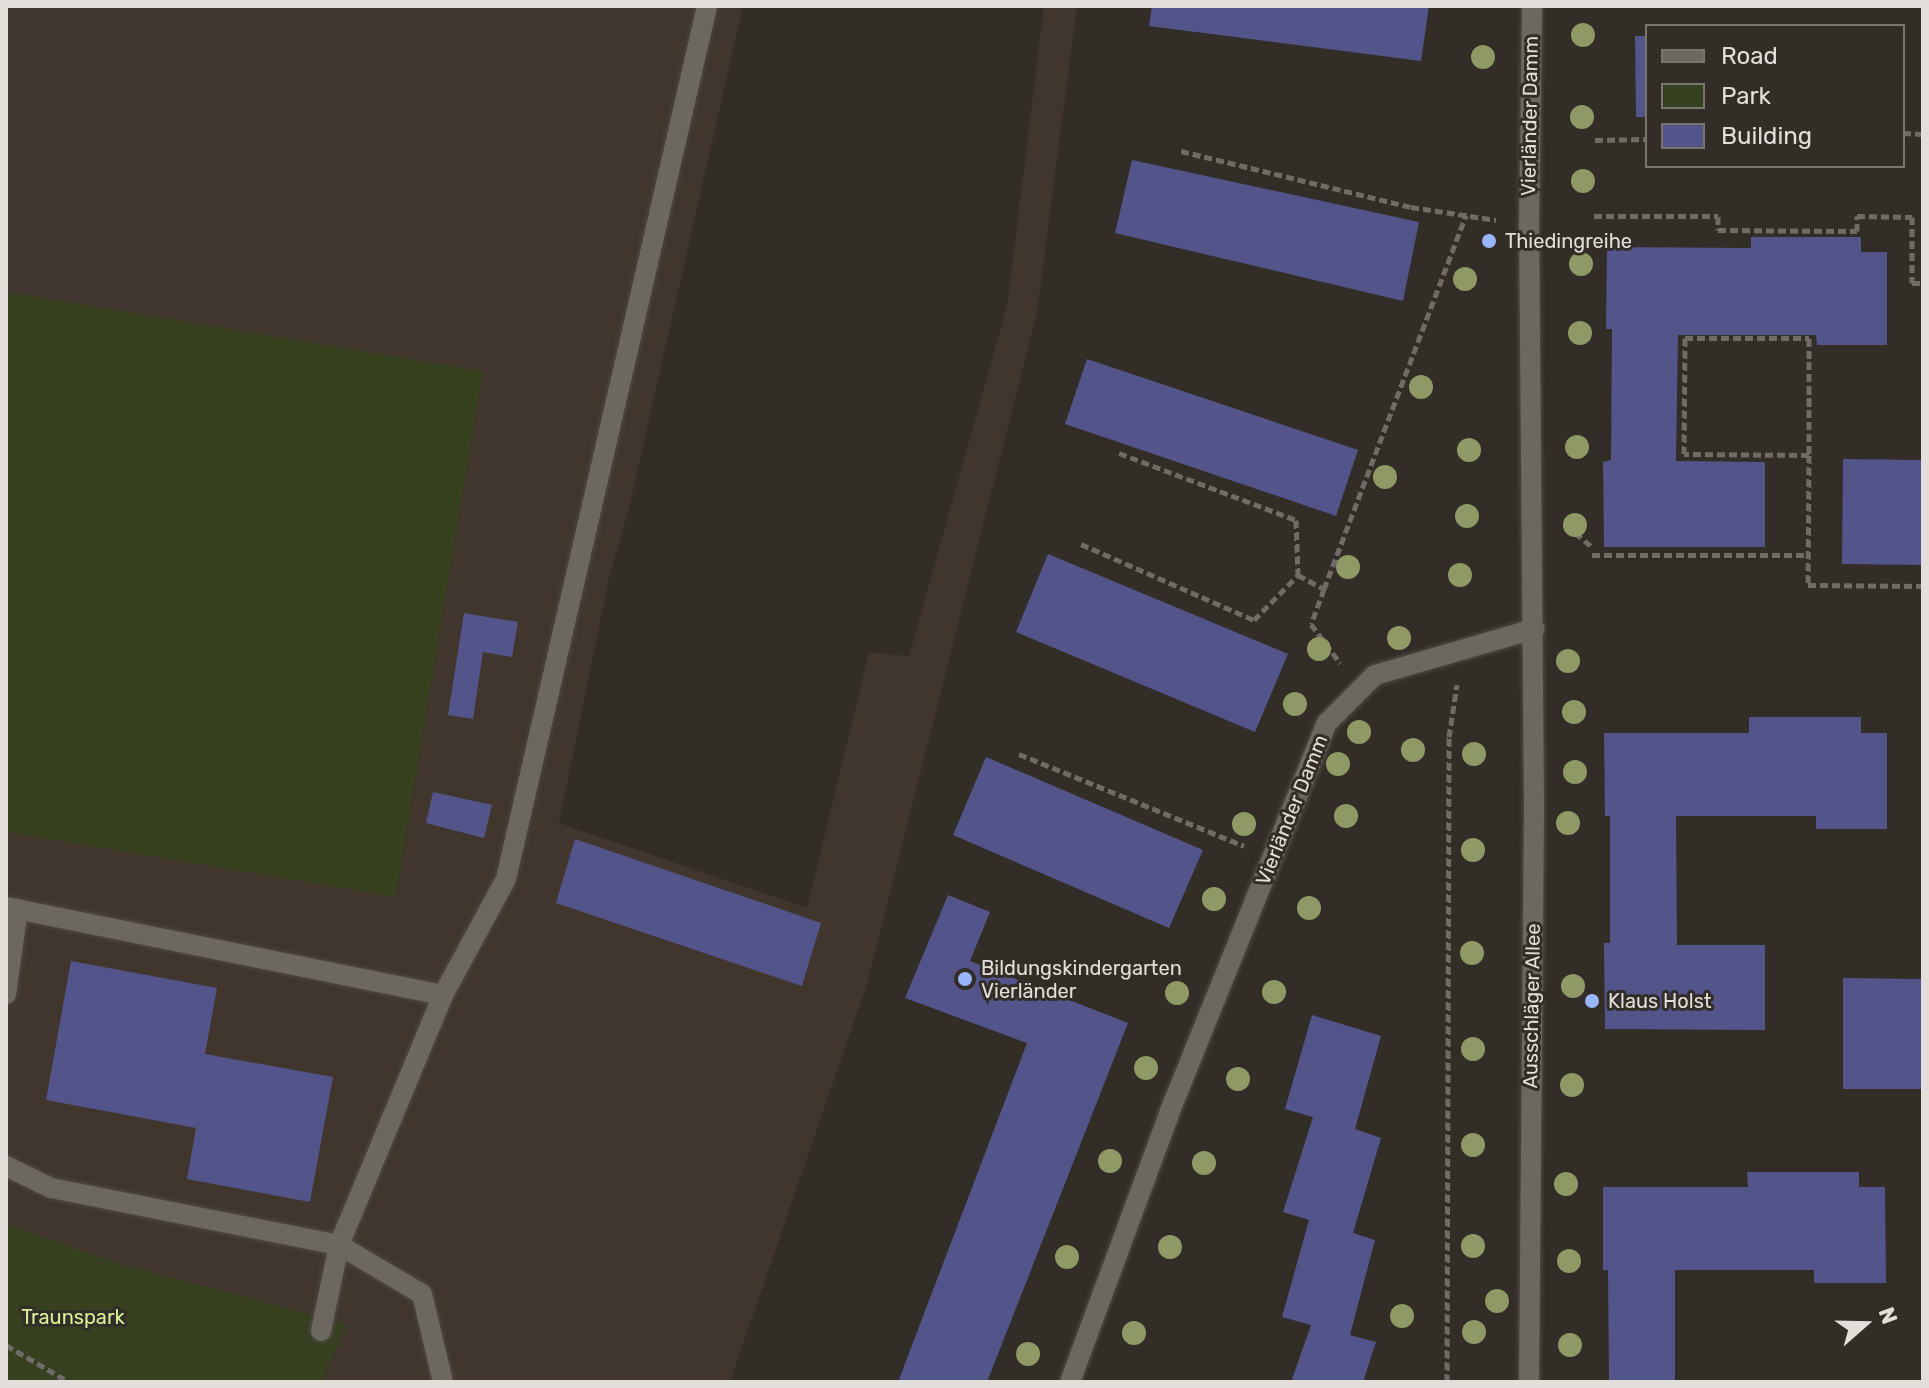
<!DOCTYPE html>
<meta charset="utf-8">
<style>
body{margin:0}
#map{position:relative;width:1929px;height:1388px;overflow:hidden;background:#322d27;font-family:Rubik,sans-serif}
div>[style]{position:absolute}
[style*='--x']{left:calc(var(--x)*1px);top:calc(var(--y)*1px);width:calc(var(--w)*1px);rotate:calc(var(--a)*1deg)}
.built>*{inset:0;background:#40362d}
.green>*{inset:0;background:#37401f}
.building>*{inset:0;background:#53558a}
.path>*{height:5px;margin-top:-2.5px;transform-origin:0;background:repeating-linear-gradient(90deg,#6f6b66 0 8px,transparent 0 12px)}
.roads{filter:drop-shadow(0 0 2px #4d4a45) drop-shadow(0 0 2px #4d4a45)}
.minor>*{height:20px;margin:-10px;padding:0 10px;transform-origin:10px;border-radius:10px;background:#6d6761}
.trees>*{width:24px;height:24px;margin:-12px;border-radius:50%;background:#8e9966}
.dots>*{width:22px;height:22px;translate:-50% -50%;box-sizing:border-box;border:4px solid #322d27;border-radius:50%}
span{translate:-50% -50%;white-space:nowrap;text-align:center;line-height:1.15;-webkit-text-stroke:6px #322d27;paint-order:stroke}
.street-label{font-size:20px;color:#e2dfdb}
.poi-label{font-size:20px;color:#e2dfdb}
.left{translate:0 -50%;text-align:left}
.park-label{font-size:20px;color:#d9f199}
.frame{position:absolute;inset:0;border:8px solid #e2dfdb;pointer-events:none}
.legend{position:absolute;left:1645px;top:24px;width:260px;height:144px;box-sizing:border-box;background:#322d27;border:2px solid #78746f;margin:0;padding:10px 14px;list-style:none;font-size:24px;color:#e2dfdb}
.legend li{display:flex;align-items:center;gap:16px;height:40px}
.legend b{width:40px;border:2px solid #78746f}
.north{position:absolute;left:1825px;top:1284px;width:80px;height:80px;-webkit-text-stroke:6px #322d27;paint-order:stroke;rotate:70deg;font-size:22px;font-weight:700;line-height:32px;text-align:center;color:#e2dfdb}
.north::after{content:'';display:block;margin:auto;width:28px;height:36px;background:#e2dfdb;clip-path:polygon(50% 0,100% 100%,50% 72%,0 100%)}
</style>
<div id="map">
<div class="built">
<div style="clip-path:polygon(6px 6px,743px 6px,629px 508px,609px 578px,559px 823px,807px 908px,869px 652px,909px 656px,1007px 306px,1044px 6px,1077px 6px,1037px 312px,867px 984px,730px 1382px,321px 1382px,347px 1325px,124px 1265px,6px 1224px,6px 832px,396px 897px,482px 372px,6px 292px)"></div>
</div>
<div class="green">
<div style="clip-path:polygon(6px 292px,483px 371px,396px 897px,6px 832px)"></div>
<div style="clip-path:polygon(6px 1224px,124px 1265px,347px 1324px,321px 1382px,6px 1382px)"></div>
</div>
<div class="building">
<div style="clip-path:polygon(1152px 6px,1429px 6px,1421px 61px,1149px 26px)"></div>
<div style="clip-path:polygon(1635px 36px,1647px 36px,1647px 117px,1636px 117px)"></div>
<div style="clip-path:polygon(1132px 160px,1419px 222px,1403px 301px,1115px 233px)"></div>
<div style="clip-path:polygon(1751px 237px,1861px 237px,1861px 252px,1887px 252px,1887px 345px,1817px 345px,1816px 335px,1678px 335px,1676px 461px,1765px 462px,1765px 547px,1604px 547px,1603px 462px,1611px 460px,1612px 329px,1606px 329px,1607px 247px,1751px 248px)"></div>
<div style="clip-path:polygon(1087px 359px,1358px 450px,1336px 516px,1065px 424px)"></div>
<div style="clip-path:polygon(1843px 459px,1923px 460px,1923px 565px,1842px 564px)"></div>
<div style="clip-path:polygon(1048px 554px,1288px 654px,1255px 732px,1016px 632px)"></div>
<div style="clip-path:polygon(464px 613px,518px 622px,512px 657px,483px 652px,473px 719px,448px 715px)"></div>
<div style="clip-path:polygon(1749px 717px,1861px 717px,1861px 733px,1887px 733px,1887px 829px,1816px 829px,1816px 816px,1676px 816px,1677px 945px,1765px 945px,1765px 1030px,1605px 1029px,1604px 943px,1610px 943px,1610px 816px,1605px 816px,1604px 733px,1749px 733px)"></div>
<div style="clip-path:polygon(986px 757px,1203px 850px,1169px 928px,953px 835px)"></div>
<div style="clip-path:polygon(433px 792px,492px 805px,484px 838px,426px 823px)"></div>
<div style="clip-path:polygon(575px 839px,821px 923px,802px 986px,556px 903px)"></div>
<div style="clip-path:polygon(948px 895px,990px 912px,970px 961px,1128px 1023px,987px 1382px,898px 1382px,1027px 1043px,905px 998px)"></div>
<div style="clip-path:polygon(71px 961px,217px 988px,205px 1054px,333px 1077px,310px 1202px,187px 1179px,196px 1128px,46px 1100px)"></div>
<div style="clip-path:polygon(1843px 978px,1923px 979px,1923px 1089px,1843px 1089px)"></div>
<div style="clip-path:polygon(1312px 1015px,1381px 1036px,1355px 1129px,1381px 1138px,1353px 1233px,1375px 1240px,1350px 1335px,1376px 1342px,1363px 1382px,1291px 1382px,1311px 1325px,1282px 1317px,1309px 1220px,1283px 1212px,1313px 1117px,1285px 1109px)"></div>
<div style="clip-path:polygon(1747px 1172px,1859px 1172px,1859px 1187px,1885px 1187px,1886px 1283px,1814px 1283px,1814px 1270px,1675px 1270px,1675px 1382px,1609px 1382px,1608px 1270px,1603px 1270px,1603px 1187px,1748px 1187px)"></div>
</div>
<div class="path">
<div style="--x:1903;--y:133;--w:20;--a:3"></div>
<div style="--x:1595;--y:140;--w:52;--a:-1.1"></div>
<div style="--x:1181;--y:151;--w:237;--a:13.7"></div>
<div style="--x:1411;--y:207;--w:86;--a:8.7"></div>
<div style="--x:1594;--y:216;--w:124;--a:0"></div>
<div style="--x:1718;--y:216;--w:14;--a:90"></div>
<div style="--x:1718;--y:230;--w:139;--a:0.4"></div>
<div style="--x:1857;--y:231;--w:15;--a:-90"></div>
<div style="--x:1857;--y:216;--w:55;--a:1"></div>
<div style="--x:1912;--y:217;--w:66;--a:90"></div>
<div style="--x:1912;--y:283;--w:11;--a:0"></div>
<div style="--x:1685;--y:338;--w:124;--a:0"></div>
<div style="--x:1809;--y:338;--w:117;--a:90"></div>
<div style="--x:1809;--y:455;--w:125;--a:-179.5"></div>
<div style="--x:1684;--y:454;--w:116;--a:-89.5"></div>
<div style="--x:1119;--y:453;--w:189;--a:20.7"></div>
<div style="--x:1296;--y:520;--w:55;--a:87.9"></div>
<div style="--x:1809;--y:455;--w:130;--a:90.4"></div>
<div style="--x:1808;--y:585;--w:115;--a:0.5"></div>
<div style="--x:1566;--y:525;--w:34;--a:40"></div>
<div style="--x:1081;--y:544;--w:189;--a:23.7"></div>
<div style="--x:1254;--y:620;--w:63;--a:-45.6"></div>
<div style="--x:1298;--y:575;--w:30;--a:28"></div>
<div style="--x:1324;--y:589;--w:37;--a:110"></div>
<div style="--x:1311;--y:624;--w:49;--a:53.4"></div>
<div style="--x:1592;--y:555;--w:217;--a:0"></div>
<div style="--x:1324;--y:589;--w:400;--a:-69.2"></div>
<div style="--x:1019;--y:754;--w:243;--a:22.2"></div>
<div style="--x:6;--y:1345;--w:73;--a:30.4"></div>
<div style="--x:1447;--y:1382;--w:645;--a:-89.82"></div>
<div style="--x:1449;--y:737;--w:53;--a:-81.3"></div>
</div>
<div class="roads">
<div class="minor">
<div style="--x:6;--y:907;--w:446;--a:11.4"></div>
<div style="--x:6;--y:994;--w:86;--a:-82"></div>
<div style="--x:6;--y:1166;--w:50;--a:26.1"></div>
<div style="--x:51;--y:1188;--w:294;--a:11.2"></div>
<div style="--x:339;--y:1245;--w:96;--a:30.6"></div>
<div style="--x:422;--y:1294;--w:90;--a:76.6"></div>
<div style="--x:321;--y:1331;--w:88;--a:-78.2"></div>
<div style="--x:339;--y:1245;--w:271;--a:-67.4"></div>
<div style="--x:443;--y:995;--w:132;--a:-61.5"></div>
<div style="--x:506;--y:879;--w:896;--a:-77.03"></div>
<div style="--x:1070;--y:1382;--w:289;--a:-69.7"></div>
<div style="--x:1170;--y:1111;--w:419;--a:-68"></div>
<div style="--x:1327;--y:723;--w:68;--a:-45"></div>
<div style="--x:1375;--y:675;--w:166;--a:-16.1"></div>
<div style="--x:1529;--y:1382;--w:576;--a:-89.5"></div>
<div style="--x:1534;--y:806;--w:581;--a:-90.49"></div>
<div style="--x:1529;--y:225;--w:219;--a:-89.2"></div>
</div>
</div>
<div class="trees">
<div style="left:1583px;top:35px"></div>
<div style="left:1483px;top:57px"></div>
<div style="left:1582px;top:117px"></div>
<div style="left:1583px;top:181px"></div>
<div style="left:1581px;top:264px"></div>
<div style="left:1465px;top:279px"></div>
<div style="left:1580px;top:333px"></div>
<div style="left:1421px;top:387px"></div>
<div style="left:1577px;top:447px"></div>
<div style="left:1469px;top:450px"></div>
<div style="left:1385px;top:477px"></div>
<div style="left:1467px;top:516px"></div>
<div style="left:1575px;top:525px"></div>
<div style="left:1348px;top:567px"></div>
<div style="left:1460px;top:575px"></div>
<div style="left:1399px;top:638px"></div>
<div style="left:1319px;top:649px"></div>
<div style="left:1568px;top:661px"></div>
<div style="left:1295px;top:704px"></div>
<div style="left:1574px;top:712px"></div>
<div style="left:1359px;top:732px"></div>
<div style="left:1413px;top:750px"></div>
<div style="left:1474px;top:754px"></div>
<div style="left:1338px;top:764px"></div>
<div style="left:1575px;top:772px"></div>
<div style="left:1346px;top:816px"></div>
<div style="left:1568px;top:823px"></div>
<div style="left:1244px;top:824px"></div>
<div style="left:1473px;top:850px"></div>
<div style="left:1214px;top:899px"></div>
<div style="left:1309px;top:908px"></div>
<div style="left:1472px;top:953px"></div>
<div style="left:1573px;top:986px"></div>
<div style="left:1274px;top:992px"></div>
<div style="left:1177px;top:993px"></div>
<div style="left:1473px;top:1049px"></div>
<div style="left:1146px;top:1068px"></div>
<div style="left:1238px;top:1079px"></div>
<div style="left:1572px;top:1085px"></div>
<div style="left:1473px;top:1145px"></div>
<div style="left:1110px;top:1161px"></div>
<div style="left:1204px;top:1163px"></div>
<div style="left:1566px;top:1184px"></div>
<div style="left:1473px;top:1246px"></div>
<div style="left:1170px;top:1247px"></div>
<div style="left:1067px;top:1257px"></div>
<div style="left:1569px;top:1261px"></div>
<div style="left:1497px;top:1301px"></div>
<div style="left:1402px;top:1316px"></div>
<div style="left:1474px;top:1332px"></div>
<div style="left:1134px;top:1333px"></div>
<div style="left:1570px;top:1345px"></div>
<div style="left:1028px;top:1354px"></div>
</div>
<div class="dots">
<div style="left:1489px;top:241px;background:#98b5fd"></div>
<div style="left:965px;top:979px;background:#98b5fd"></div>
<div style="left:1592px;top:1001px;background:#98b5fd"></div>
</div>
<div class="street-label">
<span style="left:1530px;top:116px;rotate:-89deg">Vierländer Damm</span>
<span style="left:1292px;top:810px;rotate:-68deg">Vierländer Damm</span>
<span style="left:1532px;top:1006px;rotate:-89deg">Ausschläger Allee</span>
</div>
<div class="poi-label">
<span class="left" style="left:1505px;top:241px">Thiedingreihe</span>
<span class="left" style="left:981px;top:980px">Bildungskindergarten<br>Vierländer</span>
<span class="left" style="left:1608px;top:1001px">Klaus Holst</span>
</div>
<div class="park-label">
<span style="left:73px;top:1317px">Traunspark</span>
</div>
<div class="frame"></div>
<ul class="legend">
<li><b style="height:10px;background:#6d6761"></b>Road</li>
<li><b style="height:22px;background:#37401f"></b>Park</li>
<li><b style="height:22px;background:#53558a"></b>Building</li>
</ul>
<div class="north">N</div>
</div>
